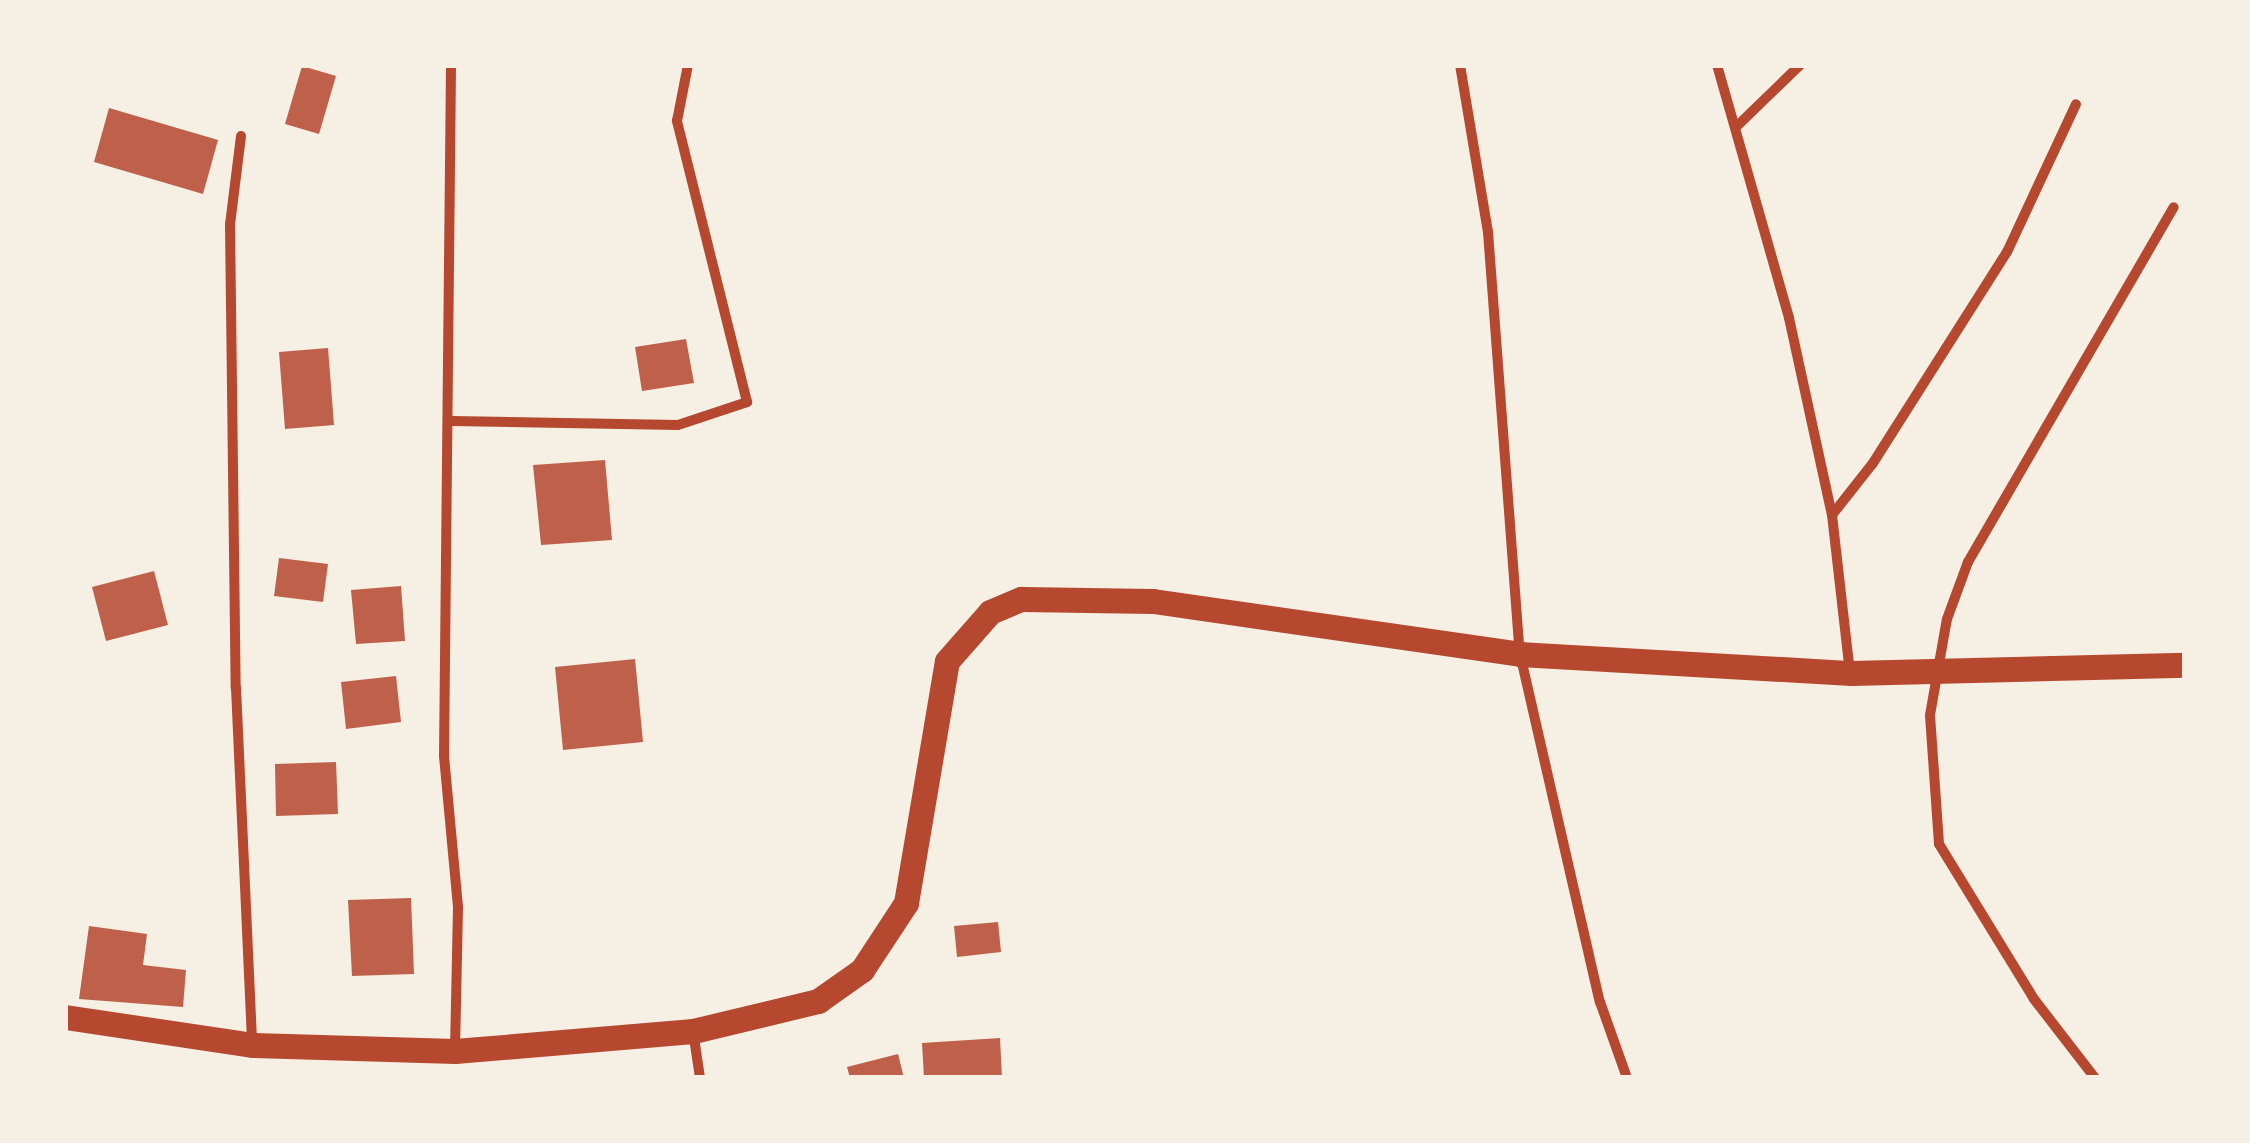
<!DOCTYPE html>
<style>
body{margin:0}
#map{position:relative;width:2250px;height:1143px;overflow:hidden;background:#f6efe4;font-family:"Crimson Pro",serif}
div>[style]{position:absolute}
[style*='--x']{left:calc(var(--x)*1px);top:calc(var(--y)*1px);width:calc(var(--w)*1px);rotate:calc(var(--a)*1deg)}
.building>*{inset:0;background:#bf614a}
.minor>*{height:10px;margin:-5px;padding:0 5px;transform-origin:5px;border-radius:5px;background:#b5482f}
.primary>*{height:25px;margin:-12.5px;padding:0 12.5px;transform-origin:12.5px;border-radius:12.5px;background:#b5482f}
span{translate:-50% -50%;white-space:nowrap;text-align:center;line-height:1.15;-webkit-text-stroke:8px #f6efe4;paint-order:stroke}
.frame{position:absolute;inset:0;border:68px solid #f6efe4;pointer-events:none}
</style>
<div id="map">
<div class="building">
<div style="clip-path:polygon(302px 66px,336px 76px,319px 134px,285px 124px)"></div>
<div style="clip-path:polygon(109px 108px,218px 140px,203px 194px,94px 162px)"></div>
<div style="clip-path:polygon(686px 339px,694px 383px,642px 391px,635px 347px)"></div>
<div style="clip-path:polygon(328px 348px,334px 425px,285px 429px,279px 352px)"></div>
<div style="clip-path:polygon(605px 460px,612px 540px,541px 545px,533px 465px)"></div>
<div style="clip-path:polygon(279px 558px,328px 564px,323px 602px,274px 596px)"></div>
<div style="clip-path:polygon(154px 571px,168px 625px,106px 641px,92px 587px)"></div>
<div style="clip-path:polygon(401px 586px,405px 641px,356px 644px,351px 590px)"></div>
<div style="clip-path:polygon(635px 659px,643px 742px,563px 750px,555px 667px)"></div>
<div style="clip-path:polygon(396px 676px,401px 722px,346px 729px,341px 682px)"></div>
<div style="clip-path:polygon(336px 762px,338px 814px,276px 816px,275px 764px)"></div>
<div style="clip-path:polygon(411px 898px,414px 974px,352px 976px,348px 900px)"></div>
<div style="clip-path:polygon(998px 922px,1001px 952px,957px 957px,954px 926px)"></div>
<div style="clip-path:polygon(89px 926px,147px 934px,143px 965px,186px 970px,183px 1007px,79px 999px)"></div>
<div style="clip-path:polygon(1000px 1038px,1002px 1078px,924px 1078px,922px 1043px)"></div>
<div style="clip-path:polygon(898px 1054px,904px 1078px,850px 1078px,847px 1067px)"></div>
</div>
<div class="minor">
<div style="--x:451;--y:65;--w:691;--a:90.58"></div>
<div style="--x:444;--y:756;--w:152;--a:84.7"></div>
<div style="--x:458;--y:907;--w:143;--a:91.2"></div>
<div style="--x:1460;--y:65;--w:169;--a:80.5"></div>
<div style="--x:1488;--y:232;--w:423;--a:85.7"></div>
<div style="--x:1520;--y:654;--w:357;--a:77.1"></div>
<div style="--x:1600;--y:1002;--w:81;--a:70.4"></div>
<div style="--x:1717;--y:65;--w:263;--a:74.1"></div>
<div style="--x:1789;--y:318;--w:202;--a:77.7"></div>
<div style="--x:1832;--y:515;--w:158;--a:83.5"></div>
<div style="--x:1736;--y:127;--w:89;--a:-44.1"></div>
<div style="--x:241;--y:136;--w:89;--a:97.1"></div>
<div style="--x:230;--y:224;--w:464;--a:89.3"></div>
<div style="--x:236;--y:688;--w:356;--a:87.4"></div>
<div style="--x:452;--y:421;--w:226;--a:1"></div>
<div style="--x:678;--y:425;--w:73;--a:-18.4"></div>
<div style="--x:747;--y:402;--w:290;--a:-104"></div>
<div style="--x:677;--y:121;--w:57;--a:-78.9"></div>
<div style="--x:1832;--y:515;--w:66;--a:-51.7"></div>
<div style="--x:1873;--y:463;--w:250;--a:-57.6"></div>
<div style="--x:2007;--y:252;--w:163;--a:-65"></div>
<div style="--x:693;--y:1031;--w:48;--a:81.5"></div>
<div style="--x:2095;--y:1078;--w:100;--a:-127.7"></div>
<div style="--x:2034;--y:999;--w:182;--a:-121.5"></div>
<div style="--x:1939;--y:844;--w:129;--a:-94"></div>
<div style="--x:1930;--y:715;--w:97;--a:-80"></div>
<div style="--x:1947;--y:619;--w:61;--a:-69.8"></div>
<div style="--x:1968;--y:562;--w:410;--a:-59.9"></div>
</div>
<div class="primary">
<div style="--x:65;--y:1017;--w:189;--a:8.5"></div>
<div style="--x:252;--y:1045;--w:203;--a:1.7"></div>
<div style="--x:455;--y:1051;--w:239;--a:-4.8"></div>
<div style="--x:693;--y:1031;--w:129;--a:-13.5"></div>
<div style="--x:818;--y:1001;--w:54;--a:-35.2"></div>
<div style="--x:862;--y:970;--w:80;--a:-56.7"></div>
<div style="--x:906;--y:903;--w:245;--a:-80.4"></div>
<div style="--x:947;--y:661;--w:65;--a:-48.7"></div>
<div style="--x:990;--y:612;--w:34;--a:-23"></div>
<div style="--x:1021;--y:599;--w:132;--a:0.9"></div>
<div style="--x:1153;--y:601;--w:371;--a:8.2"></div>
<div style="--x:1520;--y:654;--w:332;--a:3.3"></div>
<div style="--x:1851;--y:673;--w:334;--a:-1.4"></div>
</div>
<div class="frame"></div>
</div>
